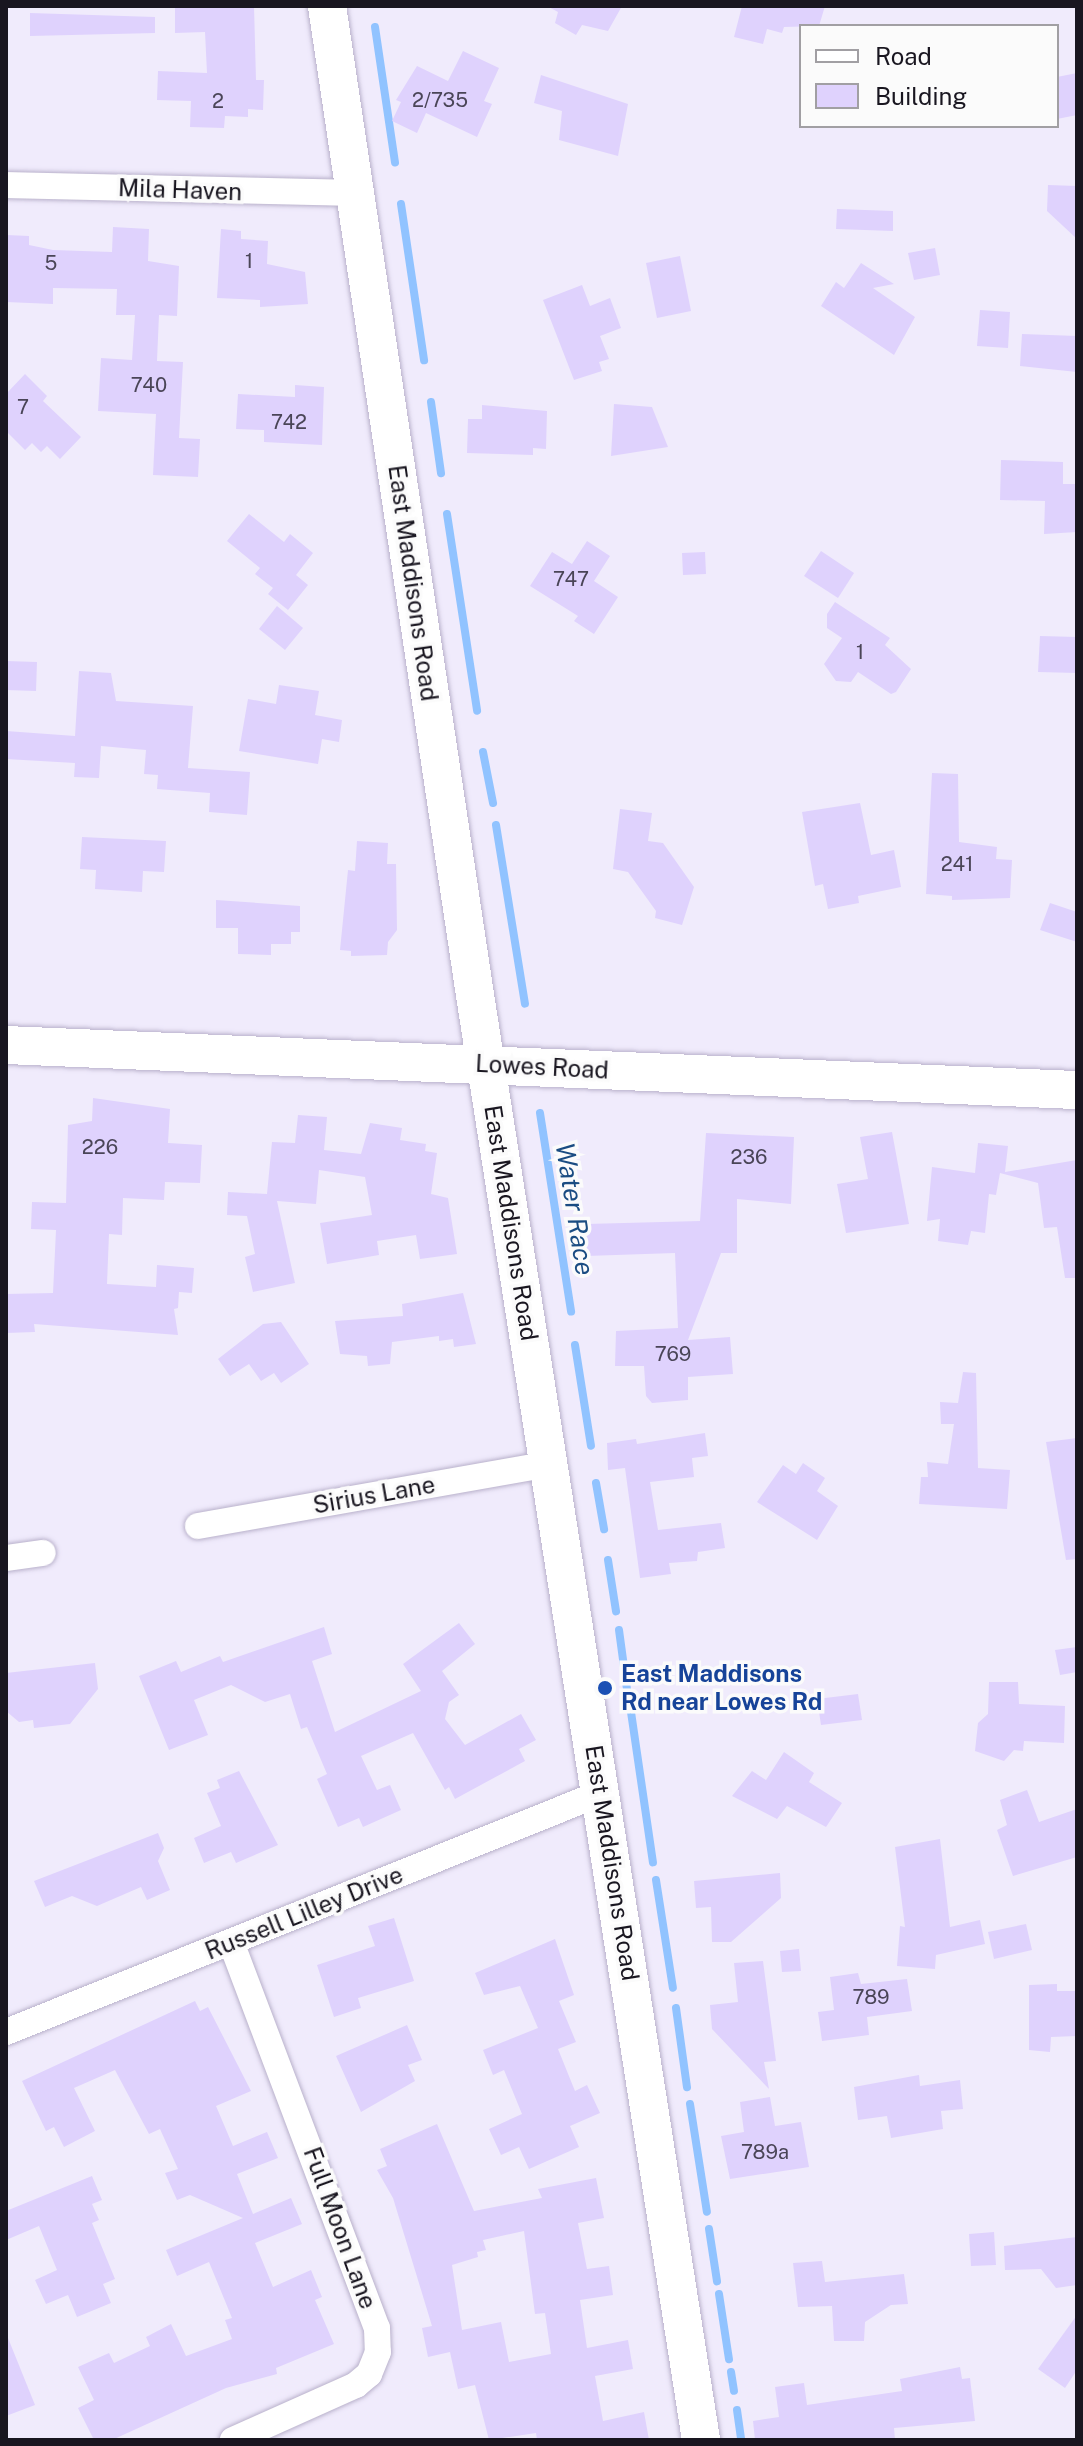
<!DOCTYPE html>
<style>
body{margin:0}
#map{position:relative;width:1083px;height:2446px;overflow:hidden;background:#f0ebfc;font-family:"Public Sans",sans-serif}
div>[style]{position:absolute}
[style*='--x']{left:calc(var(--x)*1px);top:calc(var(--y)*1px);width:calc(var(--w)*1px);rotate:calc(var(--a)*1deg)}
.stream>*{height:8px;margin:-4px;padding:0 4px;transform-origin:4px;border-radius:4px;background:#91c3ff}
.building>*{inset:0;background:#dfd2fd}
.roads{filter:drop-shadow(0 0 2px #b9b1cb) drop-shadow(0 0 2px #b9b1cb)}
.street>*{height:26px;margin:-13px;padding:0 13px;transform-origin:13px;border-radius:13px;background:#fff}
.secondary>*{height:38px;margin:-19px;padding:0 19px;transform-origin:19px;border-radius:19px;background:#fff}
.dots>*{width:22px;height:22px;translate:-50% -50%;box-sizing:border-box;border:4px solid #fbfbfb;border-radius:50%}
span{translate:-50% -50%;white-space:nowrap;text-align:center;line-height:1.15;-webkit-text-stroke:7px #fbfbfb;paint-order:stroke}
.number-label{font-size:20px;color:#4a4557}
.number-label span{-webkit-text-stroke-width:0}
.street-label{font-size:24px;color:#191620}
.transit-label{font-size:24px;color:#164399;font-weight:700}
.left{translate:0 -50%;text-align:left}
.water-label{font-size:26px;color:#1a4c82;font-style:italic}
.frame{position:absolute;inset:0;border:8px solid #191620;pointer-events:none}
.legend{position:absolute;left:799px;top:24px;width:260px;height:104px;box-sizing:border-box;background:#fbfbfb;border:2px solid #a19fa3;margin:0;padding:10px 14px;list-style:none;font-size:24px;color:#191620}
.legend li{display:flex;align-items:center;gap:16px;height:40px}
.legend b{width:40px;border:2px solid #a19fa3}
</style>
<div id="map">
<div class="stream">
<div style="--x:375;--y:27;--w:137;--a:81.6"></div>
<div style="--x:401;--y:204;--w:158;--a:81.6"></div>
<div style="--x:431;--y:402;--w:72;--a:82"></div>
<div style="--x:447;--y:514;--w:199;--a:81.3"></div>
<div style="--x:483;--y:752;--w:52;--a:78.9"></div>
<div style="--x:496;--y:825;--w:181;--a:80.8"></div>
<div style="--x:540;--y:1113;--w:201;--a:81.1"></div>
<div style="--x:575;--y:1345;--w:102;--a:81"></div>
<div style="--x:596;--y:1483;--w:47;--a:80.1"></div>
<div style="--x:608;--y:1560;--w:52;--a:81.1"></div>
<div style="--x:619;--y:1630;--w:60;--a:82.3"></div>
<div style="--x:631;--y:1712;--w:152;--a:81.7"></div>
<div style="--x:656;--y:1880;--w:109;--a:81.1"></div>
<div style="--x:676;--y:2008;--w:80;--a:82.1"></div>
<div style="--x:690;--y:2104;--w:109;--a:81.1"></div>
<div style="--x:709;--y:2229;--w:53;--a:81.3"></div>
<div style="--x:719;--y:2294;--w:66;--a:81.3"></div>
<div style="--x:731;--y:2372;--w:19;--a:81"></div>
<div style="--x:737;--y:2410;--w:30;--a:82"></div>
</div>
<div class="building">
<div style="clip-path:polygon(175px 6px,254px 6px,256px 80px,264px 80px,263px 110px,248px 109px,248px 117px,225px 116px,224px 128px,190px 127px,191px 101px,157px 100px,158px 71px,207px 73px,205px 32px,175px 33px)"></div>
<div style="clip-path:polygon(547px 6px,622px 6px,608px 31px,582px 25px,576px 35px,555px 23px,558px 12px)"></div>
<div style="clip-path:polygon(742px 6px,825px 6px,819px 26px,784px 27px,782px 33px,767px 29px,763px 44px,734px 37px)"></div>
<div style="clip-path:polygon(30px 13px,155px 17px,155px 33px,30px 36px)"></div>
<div style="clip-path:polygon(463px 51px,499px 68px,484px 101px,492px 104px,477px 137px,426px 113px,417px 133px,392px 121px,401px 102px,396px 100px,417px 66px,448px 81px)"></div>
<div style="clip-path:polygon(1077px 73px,1077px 115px,1057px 119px,1057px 77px)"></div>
<div style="clip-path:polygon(541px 75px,628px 104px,618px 156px,559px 140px,562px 111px,534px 103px)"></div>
<div style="clip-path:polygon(1048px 185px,1077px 186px,1077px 239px,1047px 211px)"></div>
<div style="clip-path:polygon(837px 209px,893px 211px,893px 231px,836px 229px)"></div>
<div style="clip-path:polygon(113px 227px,149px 229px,148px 261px,179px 266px,177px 316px,159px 315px,157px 361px,183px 362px,179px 438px,200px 439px,198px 477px,153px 475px,156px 414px,98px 411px,101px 358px,132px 360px,135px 315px,116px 315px,117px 289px,53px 288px,53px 304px,6px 302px,6px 235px,29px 236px,29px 245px,53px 250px,112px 252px)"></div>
<div style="clip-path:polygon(221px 229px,241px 231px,241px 239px,268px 241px,267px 264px,305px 272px,308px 304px,260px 307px,260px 300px,217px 298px)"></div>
<div style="clip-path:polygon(935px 248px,940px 275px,914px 280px,908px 253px)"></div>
<div style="clip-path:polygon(680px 256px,691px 311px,657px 318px,646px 263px)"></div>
<div style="clip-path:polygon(861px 263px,894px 284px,873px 288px,915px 317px,894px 355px,821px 306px,836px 282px,844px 288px)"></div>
<div style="clip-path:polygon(582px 285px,590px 306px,610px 298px,621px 328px,600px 336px,609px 359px,599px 362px,602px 371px,574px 380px,543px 300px)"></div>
<div style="clip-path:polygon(980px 310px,1010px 312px,1008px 348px,977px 346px)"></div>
<div style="clip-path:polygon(1022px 334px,1077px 336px,1077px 372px,1020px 366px)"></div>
<div style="clip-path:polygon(25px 374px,47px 396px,43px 401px,81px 437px,60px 459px,47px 446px,41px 452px,32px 443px,25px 450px,6px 431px,6px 394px)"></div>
<div style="clip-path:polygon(295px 385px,324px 387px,322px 445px,264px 442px,264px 430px,236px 429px,238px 394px,295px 397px)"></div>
<div style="clip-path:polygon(614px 404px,652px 407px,668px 447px,611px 456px)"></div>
<div style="clip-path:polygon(482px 405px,547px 411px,546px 449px,533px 448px,533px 455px,467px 453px,468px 419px,482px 419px)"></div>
<div style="clip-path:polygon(1001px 460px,1063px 462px,1063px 484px,1077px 484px,1077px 532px,1044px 534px,1045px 501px,1000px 500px)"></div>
<div style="clip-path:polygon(249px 514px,284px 542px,290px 534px,313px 553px,296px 575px,308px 585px,288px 610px,268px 594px,273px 588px,255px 574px,260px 568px,227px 541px)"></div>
<div style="clip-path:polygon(587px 541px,610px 556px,594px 581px,618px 597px,594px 634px,574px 621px,578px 616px,530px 586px,552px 552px,572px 564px)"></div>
<div style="clip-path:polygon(821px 551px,854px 573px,838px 598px,804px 576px)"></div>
<div style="clip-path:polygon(705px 552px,706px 574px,683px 575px,682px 553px)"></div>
<div style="clip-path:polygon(835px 602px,890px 638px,885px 645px,911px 669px,896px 692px,891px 694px,858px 672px,851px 682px,836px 681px,824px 664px,842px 638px,827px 628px,827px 614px)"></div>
<div style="clip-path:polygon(277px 606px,303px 628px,285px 650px,259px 629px)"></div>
<div style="clip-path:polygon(1040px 636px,1077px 637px,1077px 673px,1038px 672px)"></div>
<div style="clip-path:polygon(6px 661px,37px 662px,36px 691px,6px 690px)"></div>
<div style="clip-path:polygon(79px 671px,111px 673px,116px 701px,193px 706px,188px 768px,250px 772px,247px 815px,209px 812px,210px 793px,157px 789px,158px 775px,144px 774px,146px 750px,101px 746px,99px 778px,74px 777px,75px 763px,6px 759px,6px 731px,75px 736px)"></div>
<div style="clip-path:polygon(279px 685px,319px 691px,315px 715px,342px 720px,339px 742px,322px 739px,318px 764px,239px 751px,248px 699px,276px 704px)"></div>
<div style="clip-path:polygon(932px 773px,958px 774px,959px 842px,997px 847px,996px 859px,1012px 860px,1010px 898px,952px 900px,952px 896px,926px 894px)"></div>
<div style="clip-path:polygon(860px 803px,871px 855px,894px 850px,901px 887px,858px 896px,859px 903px,828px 909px,823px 884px,815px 886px,802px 812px)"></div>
<div style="clip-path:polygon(620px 809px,652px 813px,648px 841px,663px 843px,694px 887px,682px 925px,655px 918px,656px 911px,628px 872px,613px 869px)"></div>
<div style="clip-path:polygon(82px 837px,166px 841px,164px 872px,143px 871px,142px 892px,95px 889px,96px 870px,80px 869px)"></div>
<div style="clip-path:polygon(357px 841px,388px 843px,387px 864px,396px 864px,397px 930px,388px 942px,387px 955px,351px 956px,351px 951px,340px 950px,348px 870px,355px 871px)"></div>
<div style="clip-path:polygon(216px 900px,300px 906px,300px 932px,291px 932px,291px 944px,271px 944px,271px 955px,238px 954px,238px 928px,216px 928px)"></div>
<div style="clip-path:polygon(1050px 903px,1077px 912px,1077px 942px,1040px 930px)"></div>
<div style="clip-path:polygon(93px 1098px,170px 1109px,168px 1143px,202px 1145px,200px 1183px,165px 1182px,164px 1200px,123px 1198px,122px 1235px,109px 1234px,107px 1284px,156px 1287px,157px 1265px,194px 1268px,192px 1293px,179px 1292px,178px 1308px,174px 1309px,178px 1335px,34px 1324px,35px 1332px,6px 1333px,6px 1294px,53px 1293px,56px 1230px,31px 1229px,32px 1202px,66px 1203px,68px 1125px,92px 1121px)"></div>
<div style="clip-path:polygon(298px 1115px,327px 1117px,324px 1150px,361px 1154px,370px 1123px,402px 1128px,400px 1140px,426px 1144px,425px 1151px,437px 1153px,431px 1194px,448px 1198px,457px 1254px,420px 1259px,416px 1235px,377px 1241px,379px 1255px,327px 1264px,320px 1223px,372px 1215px,365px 1177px,319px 1170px,316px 1204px,277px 1201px,295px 1283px,253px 1292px,245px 1257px,255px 1254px,247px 1216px,227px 1215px,228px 1192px,267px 1194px,272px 1142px,295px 1143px)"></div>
<div style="clip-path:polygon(892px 1132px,909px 1224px,846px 1233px,837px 1184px,868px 1179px,860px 1137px)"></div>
<div style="clip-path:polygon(706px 1133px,794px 1137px,791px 1204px,737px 1199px,737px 1253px,721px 1253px,688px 1340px,730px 1337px,733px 1374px,688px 1377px,688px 1400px,652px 1403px,646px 1396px,644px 1366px,615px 1366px,616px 1331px,678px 1328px,675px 1253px,586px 1256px,586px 1224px,700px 1221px)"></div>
<div style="clip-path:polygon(978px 1143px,1008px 1146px,1005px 1172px,1077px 1160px,1077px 1278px,1065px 1278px,1057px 1227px,1044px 1228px,1038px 1183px,1000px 1173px,996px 1195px,989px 1194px,985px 1233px,971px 1231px,968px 1245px,938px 1241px,940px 1219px,927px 1221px,932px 1167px,975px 1173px)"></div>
<div style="clip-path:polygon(463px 1293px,476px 1344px,454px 1347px,453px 1339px,439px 1341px,439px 1336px,392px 1342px,390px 1364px,368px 1366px,367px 1356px,340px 1354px,335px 1321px,403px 1316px,402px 1304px)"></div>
<div style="clip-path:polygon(281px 1322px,309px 1364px,281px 1383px,274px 1373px,261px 1381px,249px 1364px,230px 1376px,218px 1359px,263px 1324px)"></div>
<div style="clip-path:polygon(963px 1372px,976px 1373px,978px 1468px,1010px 1470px,1007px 1509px,919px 1504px,921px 1477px,928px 1477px,927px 1462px,948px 1464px,954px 1424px,941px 1424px,940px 1402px,958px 1403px)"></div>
<div style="clip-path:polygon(705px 1433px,708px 1456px,692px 1458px,694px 1477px,650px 1482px,658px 1530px,721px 1523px,725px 1548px,698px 1552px,697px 1561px,669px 1563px,671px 1574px,640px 1578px,625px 1468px,608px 1470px,607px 1443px,636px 1439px,637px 1444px)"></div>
<div style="clip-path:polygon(1077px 1438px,1077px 1559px,1066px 1560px,1046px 1442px)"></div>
<div style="clip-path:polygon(803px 1463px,825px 1478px,817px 1491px,838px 1506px,817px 1540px,757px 1502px,783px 1465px,796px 1474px)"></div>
<div style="clip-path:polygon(459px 1623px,475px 1644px,442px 1671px,459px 1695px,449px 1702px,445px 1719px,465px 1745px,521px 1714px,536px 1740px,519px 1749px,525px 1761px,455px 1799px,449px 1787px,445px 1790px,413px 1733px,361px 1756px,377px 1790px,390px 1785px,401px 1810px,363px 1827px,359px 1818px,338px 1827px,317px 1779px,327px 1774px,307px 1727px,301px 1729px,290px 1694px,265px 1702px,231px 1685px,194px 1700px,208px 1735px,169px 1750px,139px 1676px,176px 1661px,181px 1672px,220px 1656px,223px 1662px,324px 1627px,332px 1654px,312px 1661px,335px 1732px,421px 1691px,403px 1664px)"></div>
<div style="clip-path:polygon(1077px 1647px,1077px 1672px,1060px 1675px,1055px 1650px)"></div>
<div style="clip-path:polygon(95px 1663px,98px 1689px,70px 1724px,34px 1728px,33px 1720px,19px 1722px,6px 1711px,6px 1673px)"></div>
<div style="clip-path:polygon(989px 1682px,1018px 1682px,1019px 1704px,1065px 1706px,1064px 1743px,1024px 1741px,1023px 1751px,1014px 1750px,1004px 1761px,975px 1751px,978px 1723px,988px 1714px)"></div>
<div style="clip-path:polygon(858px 1694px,862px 1720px,821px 1725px,817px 1699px)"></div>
<div style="clip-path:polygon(784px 1752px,814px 1773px,809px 1782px,842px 1803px,826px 1827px,787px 1806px,777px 1819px,732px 1796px,752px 1771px,766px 1780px)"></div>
<div style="clip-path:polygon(239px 1771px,278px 1845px,236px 1863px,231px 1852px,204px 1863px,194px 1838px,221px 1826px,207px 1793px,220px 1788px,217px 1780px)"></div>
<div style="clip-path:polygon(1027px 1790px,1039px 1822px,1077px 1809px,1077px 1857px,1013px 1876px,997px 1830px,1007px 1825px,1000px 1800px)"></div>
<div style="clip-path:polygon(158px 1833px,164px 1848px,158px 1861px,170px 1890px,147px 1900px,141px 1887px,97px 1906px,72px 1896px,45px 1907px,34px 1881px)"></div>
<div style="clip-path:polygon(940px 1839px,950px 1927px,980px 1920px,985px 1944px,936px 1955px,935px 1969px,897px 1966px,900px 1926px,905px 1927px,895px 1847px)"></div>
<div style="clip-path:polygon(780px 1873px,781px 1898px,731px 1942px,712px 1942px,711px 1907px,696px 1908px,694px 1881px)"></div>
<div style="clip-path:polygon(394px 1918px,414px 1981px,358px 1998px,361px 2008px,334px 2017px,317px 1965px,375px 1946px,368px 1926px)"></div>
<div style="clip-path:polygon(1026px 1924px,1032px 1950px,994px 1959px,988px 1932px)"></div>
<div style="clip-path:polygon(555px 1939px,574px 1995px,559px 2001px,576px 2042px,558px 2049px,575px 2091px,587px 2085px,600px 2113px,570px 2126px,579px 2147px,529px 2169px,519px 2147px,501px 2155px,489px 2129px,522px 2114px,504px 2070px,493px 2075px,483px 2050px,538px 2028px,520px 1986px,484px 1995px,475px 1973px)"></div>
<div style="clip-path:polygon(799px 1949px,801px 1971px,782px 1972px,780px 1951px)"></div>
<div style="clip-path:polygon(763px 1961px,776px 2061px,764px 2062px,769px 2089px,712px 2029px,710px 2005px,738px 2002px,734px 1963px)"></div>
<div style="clip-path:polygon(858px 1973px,861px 1984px,907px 1979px,912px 2011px,867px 2017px,869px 2035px,822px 2041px,818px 2012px,834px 2010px,830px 1977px)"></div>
<div style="clip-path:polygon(1057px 1984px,1057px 1991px,1077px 1991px,1077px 2036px,1051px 2037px,1050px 2052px,1029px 2050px,1029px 1985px)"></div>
<div style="clip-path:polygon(195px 2001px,200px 2011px,208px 2007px,251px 2091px,216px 2106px,233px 2146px,267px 2132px,278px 2158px,237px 2174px,253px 2214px,291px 2198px,302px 2224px,255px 2243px,273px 2287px,311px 2270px,322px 2297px,315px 2300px,334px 2344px,276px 2368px,277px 2374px,226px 2388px,112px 2440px,94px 2440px,78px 2408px,94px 2400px,78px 2367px,109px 2353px,114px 2363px,150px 2346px,146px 2337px,171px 2324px,186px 2356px,232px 2339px,225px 2320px,232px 2318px,209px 2262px,177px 2276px,166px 2250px,243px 2218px,190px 2195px,177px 2200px,165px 2173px,178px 2169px,160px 2129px,149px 2134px,115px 2070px,74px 2088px,95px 2131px,64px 2147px,54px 2127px,46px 2131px,22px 2081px)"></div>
<div style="clip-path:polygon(407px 2025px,422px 2060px,408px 2065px,415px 2081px,361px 2112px,336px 2056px)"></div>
<div style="clip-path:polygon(919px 2075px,920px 2086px,960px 2080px,963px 2109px,941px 2111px,943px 2129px,891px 2138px,887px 2116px,858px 2120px,854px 2087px)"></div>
<div style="clip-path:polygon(770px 2097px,775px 2126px,801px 2122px,809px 2167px,730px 2179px,721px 2136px,744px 2132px,740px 2102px)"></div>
<div style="clip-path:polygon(evenodd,437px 2124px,474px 2211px,542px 2198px,538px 2189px,596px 2178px,604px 2218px,578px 2223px,587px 2269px,609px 2266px,613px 2295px,580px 2300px,587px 2348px,628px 2340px,633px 2369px,595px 2376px,603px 2421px,644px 2412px,649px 2440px,537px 2440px,536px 2433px,489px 2440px,475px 2385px,458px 2389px,450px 2352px,428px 2357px,422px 2328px,432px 2326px,393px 2198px,377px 2170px,387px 2166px,380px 2149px,437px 2124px,524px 2231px,535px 2314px,545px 2313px,551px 2354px,509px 2362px,501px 2322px,462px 2330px,452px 2265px,478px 2257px,477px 2252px,486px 2250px,483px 2240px,524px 2231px)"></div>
<div style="clip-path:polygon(92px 2176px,102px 2200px,92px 2204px,99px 2220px,92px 2223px,115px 2279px,103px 2284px,111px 2303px,77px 2317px,68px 2295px,46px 2304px,35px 2280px,57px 2270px,39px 2226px,6px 2240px,6px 2211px)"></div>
<div style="clip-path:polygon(994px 2232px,996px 2265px,971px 2266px,969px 2234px)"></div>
<div style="clip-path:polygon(1077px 2237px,1077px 2285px,1056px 2288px,1041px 2269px,1005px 2270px,1004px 2246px)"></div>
<div style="clip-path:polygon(822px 2261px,825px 2282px,904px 2274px,908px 2304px,891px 2305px,865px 2322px,864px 2341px,834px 2341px,832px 2306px,798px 2307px,793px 2263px)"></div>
<div style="clip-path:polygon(1077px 2315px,1077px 2370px,1065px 2388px,1038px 2369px)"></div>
<div style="clip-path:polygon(6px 2333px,35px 2405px,6px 2416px)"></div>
<div style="clip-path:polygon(960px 2367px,962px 2379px,970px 2378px,975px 2421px,894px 2428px,895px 2440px,755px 2440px,753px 2421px,779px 2417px,775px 2387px,804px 2383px,807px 2405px,902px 2391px,900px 2379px)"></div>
</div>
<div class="roads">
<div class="street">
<div style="--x:6;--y:185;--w:349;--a:1.3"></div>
<div style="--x:198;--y:1526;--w:357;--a:-10"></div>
<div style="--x:6;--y:1558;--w:37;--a:-8"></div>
<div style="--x:231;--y:1942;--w:413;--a:69.3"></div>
<div style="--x:377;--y:2328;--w:24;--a:88"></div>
<div style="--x:378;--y:2352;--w:24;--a:112"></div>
<div style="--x:369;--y:2374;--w:17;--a:140"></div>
<div style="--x:356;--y:2385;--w:135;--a:155.9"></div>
<div style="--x:6;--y:2032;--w:641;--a:-21.88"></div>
</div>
<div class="secondary">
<div style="--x:327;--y:6;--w:1000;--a:81.49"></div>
<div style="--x:475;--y:995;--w:1463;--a:81.11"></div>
<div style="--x:6;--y:1045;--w:1072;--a:2.41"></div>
</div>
</div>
<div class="dots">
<div style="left:605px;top:1688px;background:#1a4fb4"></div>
</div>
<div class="number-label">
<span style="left:440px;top:100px">2/735</span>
<span style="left:218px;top:101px">2</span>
<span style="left:249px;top:261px">1</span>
<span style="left:51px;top:263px">5</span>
<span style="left:149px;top:385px">740</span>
<span style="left:23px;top:407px">7</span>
<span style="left:289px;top:422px">742</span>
<span style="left:571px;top:579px">747</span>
<span style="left:860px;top:652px">1</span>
<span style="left:957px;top:864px">241</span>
<span style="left:100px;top:1147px">226</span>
<span style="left:749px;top:1157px">236</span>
<span style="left:673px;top:1354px">769</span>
<span style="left:871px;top:1997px">789</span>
<span style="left:765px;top:2152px">789a</span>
</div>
<div class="street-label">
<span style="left:180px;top:190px;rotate:2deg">Mila Haven</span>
<span style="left:413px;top:583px;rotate:82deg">East Maddisons Road</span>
<span style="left:542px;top:1067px;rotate:3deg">Lowes Road</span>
<span style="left:511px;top:1223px;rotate:81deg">East Maddisons Road</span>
<span style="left:374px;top:1495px;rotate:-10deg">Sirius Lane</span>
<span style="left:612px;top:1863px;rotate:81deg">East Maddisons Road</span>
<span style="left:304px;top:1913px;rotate:-22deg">Russell Lilley Drive</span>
<span style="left:340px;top:2228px;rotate:70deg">Full Moon Lane</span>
</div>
<div class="transit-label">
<span class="left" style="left:621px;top:1688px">East Maddisons<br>Rd near Lowes Rd</span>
</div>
<div class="water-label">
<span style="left:575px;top:1209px;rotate:81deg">Water Race</span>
</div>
<div class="frame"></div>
<ul class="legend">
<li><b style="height:10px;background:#fff"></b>Road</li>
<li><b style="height:22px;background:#dfd2fd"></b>Building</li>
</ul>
</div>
